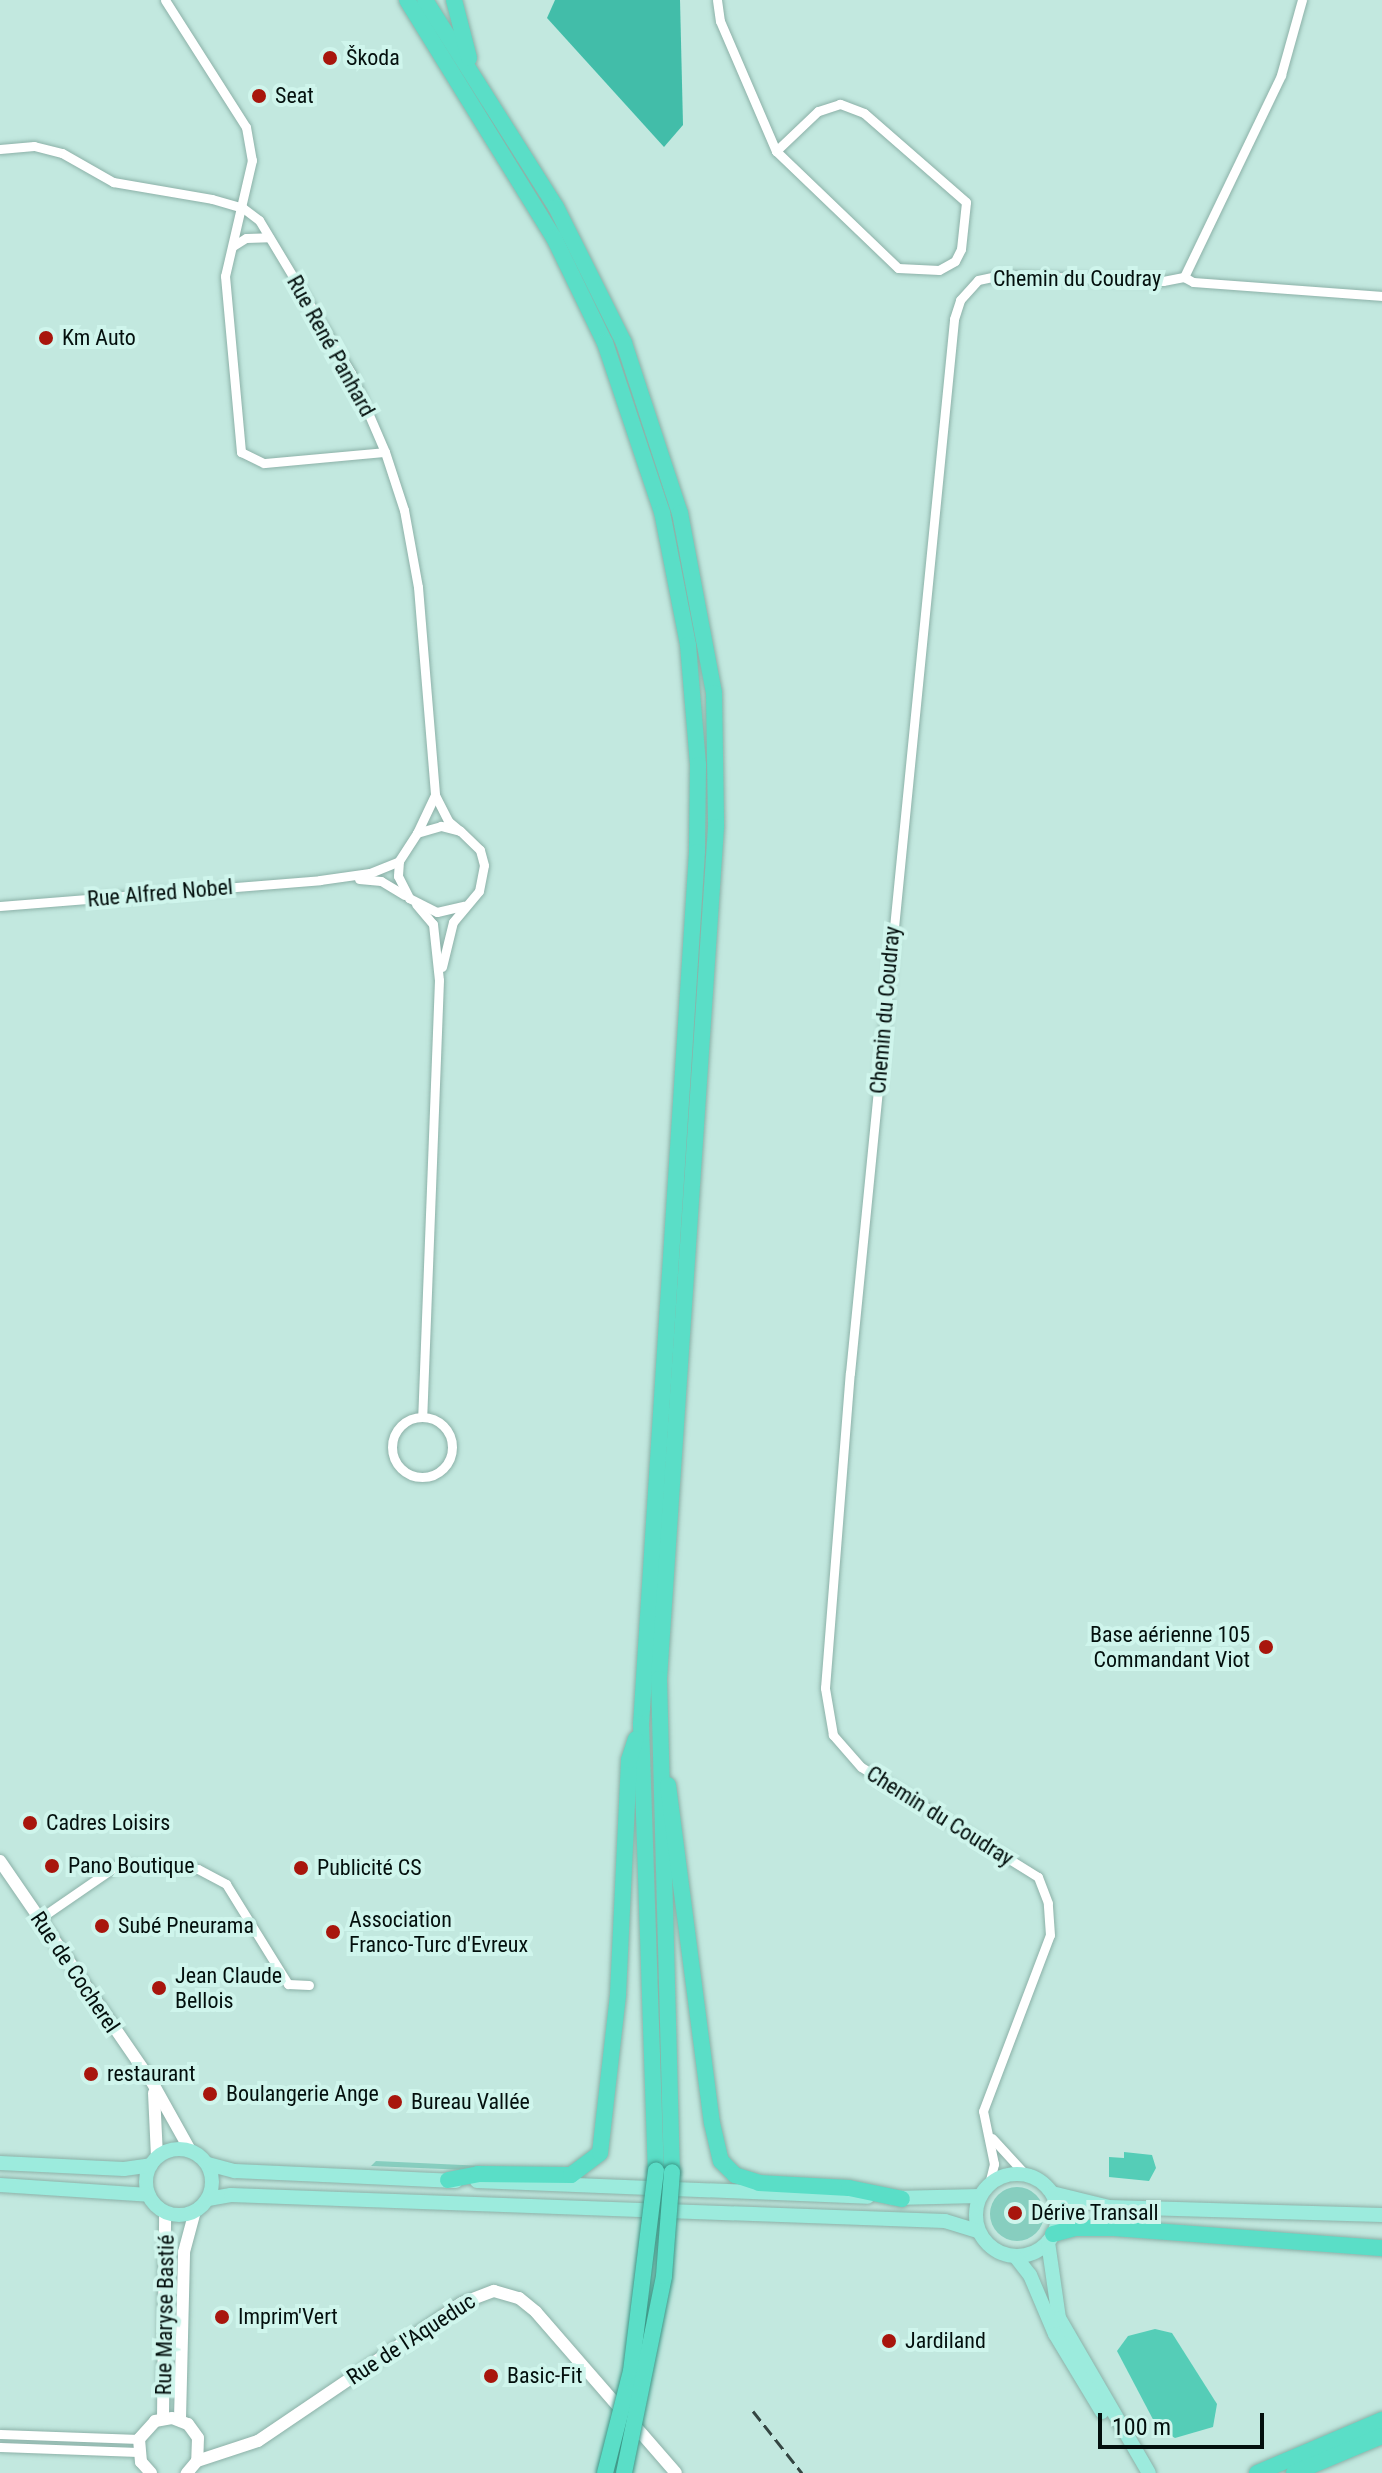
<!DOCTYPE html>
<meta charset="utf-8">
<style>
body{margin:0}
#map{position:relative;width:1382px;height:2473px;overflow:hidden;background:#c2e8df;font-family:"Roboto Condensed",sans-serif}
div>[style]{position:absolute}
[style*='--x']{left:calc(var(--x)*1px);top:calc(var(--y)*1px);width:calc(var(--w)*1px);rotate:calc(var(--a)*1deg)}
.green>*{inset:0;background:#87cebf}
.round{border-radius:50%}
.forest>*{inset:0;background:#42bda9}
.water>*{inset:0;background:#55cdb7}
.roads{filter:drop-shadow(0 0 2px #8cb1a8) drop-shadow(0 0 2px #8cb1a8)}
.street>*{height:9px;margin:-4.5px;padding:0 4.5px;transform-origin:4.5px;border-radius:4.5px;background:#fff}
.street>.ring{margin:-4.5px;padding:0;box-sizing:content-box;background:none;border:9px solid #fff;border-radius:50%}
.secondary>*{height:12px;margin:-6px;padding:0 6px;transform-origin:6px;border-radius:6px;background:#fff}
.primary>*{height:14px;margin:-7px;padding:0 7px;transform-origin:7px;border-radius:7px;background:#9cebdd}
.primary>.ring{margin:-7px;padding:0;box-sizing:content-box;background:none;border:14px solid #9cebdd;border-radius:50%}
.highway>*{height:16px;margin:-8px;padding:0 8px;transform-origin:8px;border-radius:8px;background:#5adec7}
.rail>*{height:3px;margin-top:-1.5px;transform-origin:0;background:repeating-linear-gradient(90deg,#344642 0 12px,transparent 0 18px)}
.bridges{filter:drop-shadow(0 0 2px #3c9686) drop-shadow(0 0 2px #3c9686)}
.highway-bridge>*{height:16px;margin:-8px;padding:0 8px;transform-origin:8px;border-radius:8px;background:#5adec7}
.dots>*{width:22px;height:22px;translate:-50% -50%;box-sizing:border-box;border:4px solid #cff5ec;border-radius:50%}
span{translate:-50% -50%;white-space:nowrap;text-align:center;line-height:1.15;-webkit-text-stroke:8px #cff5ec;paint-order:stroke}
.poi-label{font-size:22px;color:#030f0d}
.left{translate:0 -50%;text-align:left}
.right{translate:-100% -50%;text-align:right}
.street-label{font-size:22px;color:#030f0d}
.scale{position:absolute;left:1098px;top:2413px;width:166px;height:36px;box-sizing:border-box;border:4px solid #030f0d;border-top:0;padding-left:10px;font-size:24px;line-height:28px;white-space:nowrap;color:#030f0d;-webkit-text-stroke:6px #cff5ec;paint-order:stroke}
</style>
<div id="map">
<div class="green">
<div style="clip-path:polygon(376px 2161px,484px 2166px,492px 2171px,371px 2166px)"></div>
<div class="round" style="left:990px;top:2187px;width:54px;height:54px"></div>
</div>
<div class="forest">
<div style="clip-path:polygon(555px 0,680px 0,683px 125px,664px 147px,547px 18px)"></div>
</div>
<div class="water">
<div style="clip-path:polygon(1124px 2152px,1152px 2155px,1156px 2168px,1149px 2181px,1109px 2177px,1109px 2157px,1124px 2158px)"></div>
<div style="clip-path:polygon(1155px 2329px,1172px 2333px,1217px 2404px,1213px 2427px,1175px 2438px,1157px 2427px,1117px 2351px,1128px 2336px)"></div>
</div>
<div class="roads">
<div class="street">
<div style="--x:165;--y:0;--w:151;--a:57.5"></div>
<div style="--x:246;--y:127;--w:34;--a:80"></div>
<div style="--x:252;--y:160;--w:119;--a:103.1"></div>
<div style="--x:225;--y:276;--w:177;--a:84.8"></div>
<div style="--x:241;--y:452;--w:25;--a:26"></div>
<div style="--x:264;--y:463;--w:121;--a:-5.2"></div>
<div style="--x:717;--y:0;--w:21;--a:82"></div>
<div style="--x:720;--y:21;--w:142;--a:66.7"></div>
<div style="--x:776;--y:151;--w:169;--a:43.8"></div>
<div style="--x:898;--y:268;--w:41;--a:2.8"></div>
<div style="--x:939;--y:270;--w:18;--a:-29"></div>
<div style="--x:955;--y:261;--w:13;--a:-63"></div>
<div style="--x:961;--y:249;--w:47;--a:-83.9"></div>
<div style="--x:966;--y:202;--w:135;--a:-138.9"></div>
<div style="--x:864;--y:113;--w:26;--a:-159"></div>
<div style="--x:840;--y:104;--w:23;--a:162"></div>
<div style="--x:818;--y:111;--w:58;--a:136.4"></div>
<div style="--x:0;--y:149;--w:34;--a:-5"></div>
<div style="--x:34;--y:146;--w:29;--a:14"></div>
<div style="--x:62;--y:153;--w:59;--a:29.6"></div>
<div style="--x:113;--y:182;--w:100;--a:9.7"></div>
<div style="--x:212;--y:199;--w:32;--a:16"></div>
<div style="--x:243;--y:208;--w:20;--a:37"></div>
<div style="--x:259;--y:220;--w:179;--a:59"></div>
<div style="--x:351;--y:373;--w:86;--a:66.7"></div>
<div style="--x:385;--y:452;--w:61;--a:71.9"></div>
<div style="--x:404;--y:510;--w:78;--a:79.7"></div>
<div style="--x:418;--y:587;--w:209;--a:85.3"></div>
<div style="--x:435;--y:795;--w:29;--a:63"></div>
<div style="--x:448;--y:821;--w:16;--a:40"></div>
<div style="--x:233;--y:246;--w:15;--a:-32"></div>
<div style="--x:246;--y:238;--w:23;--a:-2"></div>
<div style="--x:1184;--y:277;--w:10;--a:29"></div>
<div style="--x:1193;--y:282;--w:190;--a:4.2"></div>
<div style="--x:417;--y:833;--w:42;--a:-64.7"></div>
<div style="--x:359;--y:879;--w:22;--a:5"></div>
<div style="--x:381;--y:881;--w:27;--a:31"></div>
<div style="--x:416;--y:904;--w:26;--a:50"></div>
<div style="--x:433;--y:924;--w:56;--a:83.9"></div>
<div style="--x:439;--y:980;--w:437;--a:92.2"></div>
<div style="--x:0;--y:906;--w:321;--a:-4.6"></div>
<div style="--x:320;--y:880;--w:50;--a:-8"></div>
<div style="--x:370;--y:873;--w:31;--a:-22"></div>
<div style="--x:442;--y:967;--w:46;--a:-76.3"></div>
<div style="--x:453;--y:922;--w:40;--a:-50"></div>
<div style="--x:479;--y:891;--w:26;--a:-79"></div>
<div style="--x:484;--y:865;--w:16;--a:-105"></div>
<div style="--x:480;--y:850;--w:28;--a:-136"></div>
<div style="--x:460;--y:831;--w:20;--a:-165"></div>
<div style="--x:441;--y:826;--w:25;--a:164"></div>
<div style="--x:417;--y:833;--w:33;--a:123"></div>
<div style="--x:399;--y:861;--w:15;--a:94"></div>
<div style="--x:398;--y:876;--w:25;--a:63"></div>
<div style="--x:409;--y:898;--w:31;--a:27"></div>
<div style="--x:437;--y:912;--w:28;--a:-13"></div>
<div class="ring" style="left:392px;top:1417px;width:51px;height:51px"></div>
<div style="--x:39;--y:1919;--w:97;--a:-34.5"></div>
<div style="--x:119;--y:1864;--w:79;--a:3.6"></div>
<div style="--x:198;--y:1869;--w:32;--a:28"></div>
<div style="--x:226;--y:1884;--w:118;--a:58.2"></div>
<div style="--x:288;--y:1984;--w:21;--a:3"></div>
<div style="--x:992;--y:2138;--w:49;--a:47.5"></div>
<div style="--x:989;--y:2184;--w:21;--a:-76"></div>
<div style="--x:994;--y:2164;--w:54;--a:-101.7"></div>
<div style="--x:983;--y:2111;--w:188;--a:-69.2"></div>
<div style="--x:1050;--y:1935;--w:32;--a:-94"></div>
<div style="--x:1048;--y:1903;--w:28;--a:-111"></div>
<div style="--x:1038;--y:1877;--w:208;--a:-148.1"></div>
<div style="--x:861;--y:1767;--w:43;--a:-131.2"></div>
<div style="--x:833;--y:1735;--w:48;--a:-99.7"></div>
<div style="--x:825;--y:1688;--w:316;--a:-85.5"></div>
<div style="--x:850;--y:1373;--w:1059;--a:-84.36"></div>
<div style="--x:954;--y:319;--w:20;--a:-72"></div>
<div style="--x:960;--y:300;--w:27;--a:-48"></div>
<div style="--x:978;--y:280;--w:24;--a:-12"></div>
<div style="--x:1001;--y:275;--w:162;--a:2.1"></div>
<div style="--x:1163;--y:281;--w:21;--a:-11"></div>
<div style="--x:1184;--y:277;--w:224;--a:-64.3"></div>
<div style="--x:1281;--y:75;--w:78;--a:-74.4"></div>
<div style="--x:0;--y:2434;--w:139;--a:2.1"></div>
<div style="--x:0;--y:2447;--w:138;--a:2.1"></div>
</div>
<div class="secondary">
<div style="--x:0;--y:1861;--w:268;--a:55.5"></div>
<div style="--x:152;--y:2082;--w:78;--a:60.8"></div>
<div style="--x:154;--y:2093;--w:64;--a:87.3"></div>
<div style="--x:163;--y:2418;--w:206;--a:-89.4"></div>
<div style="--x:180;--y:2419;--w:167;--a:-88.6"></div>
<div style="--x:184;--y:2252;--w:42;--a:-75"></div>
<div style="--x:197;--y:2461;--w:64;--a:-18.2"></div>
<div style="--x:258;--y:2441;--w:246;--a:-34.1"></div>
<div style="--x:462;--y:2303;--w:34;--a:-21"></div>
<div style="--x:494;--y:2291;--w:26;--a:16"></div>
<div style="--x:519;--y:2298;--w:22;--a:39"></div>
<div style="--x:536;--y:2312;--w:213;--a:49"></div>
<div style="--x:151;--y:2473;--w:15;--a:-132"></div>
<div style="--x:141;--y:2462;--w:23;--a:-95"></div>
<div style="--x:139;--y:2439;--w:24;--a:-48"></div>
<div style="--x:155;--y:2421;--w:17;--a:-10"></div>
<div style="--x:172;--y:2418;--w:17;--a:21"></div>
<div style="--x:188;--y:2424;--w:17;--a:54"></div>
<div style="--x:198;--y:2438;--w:23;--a:92"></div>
<div style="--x:197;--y:2461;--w:16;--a:130"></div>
</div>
<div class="primary">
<div class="ring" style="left:146px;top:2149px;width:52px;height:52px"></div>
<div style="--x:0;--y:2163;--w:124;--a:2.8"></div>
<div style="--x:124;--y:2169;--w:27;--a:-8"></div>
<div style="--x:208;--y:2164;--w:28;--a:15"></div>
<div style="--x:235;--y:2171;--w:221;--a:2.6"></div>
<div class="ring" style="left:976px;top:2174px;width:68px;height:68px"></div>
<div style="--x:477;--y:2181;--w:391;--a:2.3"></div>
<div style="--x:0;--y:2185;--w:149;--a:3.8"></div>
<div style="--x:1052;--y:2193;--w:59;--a:13.8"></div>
<div style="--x:1109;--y:2207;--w:273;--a:1.7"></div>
<div style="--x:893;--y:2198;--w:87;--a:-1.3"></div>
<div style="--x:208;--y:2199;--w:23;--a:-10"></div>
<div style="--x:231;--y:2195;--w:714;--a:2.09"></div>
<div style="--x:945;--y:2221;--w:34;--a:17"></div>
<div style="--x:1048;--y:2242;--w:77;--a:81.8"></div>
<div style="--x:1059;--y:2318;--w:179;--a:59.9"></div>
<div style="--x:1015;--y:2256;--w:24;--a:52"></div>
<div style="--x:1030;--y:2275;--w:64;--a:67"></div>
<div style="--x:1055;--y:2334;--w:91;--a:58.9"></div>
</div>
<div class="highway">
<div style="--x:407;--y:0;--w:280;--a:58.3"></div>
<div style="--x:554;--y:238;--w:117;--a:64.1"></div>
<div style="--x:605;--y:343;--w:178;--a:71.4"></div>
<div style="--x:662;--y:512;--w:136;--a:78.9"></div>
<div style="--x:688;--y:645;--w:120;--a:85.2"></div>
<div style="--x:698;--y:765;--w:87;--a:90.7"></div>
<div style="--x:697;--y:852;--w:874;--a:93.67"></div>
<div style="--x:641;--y:1724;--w:447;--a:88.1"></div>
<div style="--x:425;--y:0;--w:245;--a:57.7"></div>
<div style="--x:556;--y:207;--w:152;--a:63.4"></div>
<div style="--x:624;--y:343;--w:179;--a:71.8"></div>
<div style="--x:680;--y:513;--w:183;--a:79.3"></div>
<div style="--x:714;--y:693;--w:134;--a:89.1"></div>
<div style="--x:716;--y:827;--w:854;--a:93.83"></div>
<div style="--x:659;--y:1679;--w:493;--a:88.5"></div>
<div style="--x:454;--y:0;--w:60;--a:75.5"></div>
<div style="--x:668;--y:1785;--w:341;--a:82.6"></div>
<div style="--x:712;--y:2123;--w:39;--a:77"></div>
<div style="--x:721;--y:2161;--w:20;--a:45"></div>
<div style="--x:735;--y:2175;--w:25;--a:18"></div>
<div style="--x:759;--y:2183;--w:90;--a:3.2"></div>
<div style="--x:849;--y:2188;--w:54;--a:11.7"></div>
<div style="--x:448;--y:2180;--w:31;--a:-11"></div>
<div style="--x:478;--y:2174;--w:93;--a:0.6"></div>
<div style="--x:571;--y:2175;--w:36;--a:-37"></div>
<div style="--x:600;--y:2153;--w:160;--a:-83.5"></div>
<div style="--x:618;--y:1994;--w:234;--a:-87.3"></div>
<div style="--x:629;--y:1760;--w:22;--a:-72"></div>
<div style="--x:1053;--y:2234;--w:23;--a:-15"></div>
<div style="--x:1075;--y:2228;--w:40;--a:0"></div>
<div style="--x:1115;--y:2228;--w:268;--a:4.3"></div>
<div style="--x:1257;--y:2473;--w:136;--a:-23"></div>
<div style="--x:1294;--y:2473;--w:95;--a:-22.8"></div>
</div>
</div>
<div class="rail">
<div style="--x:753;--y:2411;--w:79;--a:51.7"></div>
</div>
<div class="bridges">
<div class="highway-bridge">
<div style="--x:605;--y:2473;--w:105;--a:-75.7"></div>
<div style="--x:631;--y:2371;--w:202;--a:-82.9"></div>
<div style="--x:624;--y:2473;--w:201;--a:-78.5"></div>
<div style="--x:664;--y:2276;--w:104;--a:-85.6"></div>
</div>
</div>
<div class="dots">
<div style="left:330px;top:58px;background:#a8160d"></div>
<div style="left:259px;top:96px;background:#a8160d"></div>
<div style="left:46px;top:338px;background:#a8160d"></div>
<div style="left:1266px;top:1647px;background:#a8160d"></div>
<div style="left:30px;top:1823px;background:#a8160d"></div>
<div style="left:52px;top:1866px;background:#a8160d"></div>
<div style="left:301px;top:1868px;background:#a8160d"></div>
<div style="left:102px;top:1926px;background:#a8160d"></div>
<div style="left:333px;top:1932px;background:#a8160d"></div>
<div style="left:159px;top:1988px;background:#a8160d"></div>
<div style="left:91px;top:2074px;background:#a8160d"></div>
<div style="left:210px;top:2094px;background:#a8160d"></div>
<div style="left:395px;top:2102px;background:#a8160d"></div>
<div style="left:1015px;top:2213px;background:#a8160d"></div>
<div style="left:222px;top:2317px;background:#a8160d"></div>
<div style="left:889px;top:2341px;background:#a8160d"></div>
<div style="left:491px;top:2376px;background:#a8160d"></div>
</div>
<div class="poi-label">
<span class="left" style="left:346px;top:58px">Škoda</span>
<span class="left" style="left:275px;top:96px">Seat</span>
<span class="left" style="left:62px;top:338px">Km Auto</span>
<span class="right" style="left:1250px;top:1647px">Base aérienne 105<br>Commandant Viot</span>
<span class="left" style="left:46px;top:1823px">Cadres Loisirs</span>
<span class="left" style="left:68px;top:1866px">Pano Boutique</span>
<span class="left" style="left:317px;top:1868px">Publicité CS</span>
<span class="left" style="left:349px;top:1932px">Association<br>Franco-Turc d'Evreux</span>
<span class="left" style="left:118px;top:1926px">Subé Pneurama</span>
<span class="left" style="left:175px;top:1988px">Jean Claude<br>Bellois</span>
<span class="left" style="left:107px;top:2074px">restaurant</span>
<span class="left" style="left:226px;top:2094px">Boulangerie Ange</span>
<span class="left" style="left:411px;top:2102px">Bureau Vallée</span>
<span class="left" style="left:1031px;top:2213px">Dérive Transall</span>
<span class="left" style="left:238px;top:2317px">Imprim'Vert</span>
<span class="left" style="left:905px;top:2341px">Jardiland</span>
<span class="left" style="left:507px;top:2376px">Basic-Fit</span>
</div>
<div class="street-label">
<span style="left:1077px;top:279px">Chemin du Coudray</span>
<span style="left:331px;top:346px;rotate:61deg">Rue René Panhard</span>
<span style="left:160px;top:893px;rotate:-5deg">Rue Alfred Nobel</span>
<span style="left:885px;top:1010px;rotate:-85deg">Chemin du Coudray</span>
<span style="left:940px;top:1816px;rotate:32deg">Chemin du Coudray</span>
<span style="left:75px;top:1972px;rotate:56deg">Rue de Cocherel</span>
<span style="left:165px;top:2315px;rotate:-89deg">Rue Maryse Bastié</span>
<span style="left:411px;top:2339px;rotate:-33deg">Rue de l'Aqueduc</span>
</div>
<div class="scale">100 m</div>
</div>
